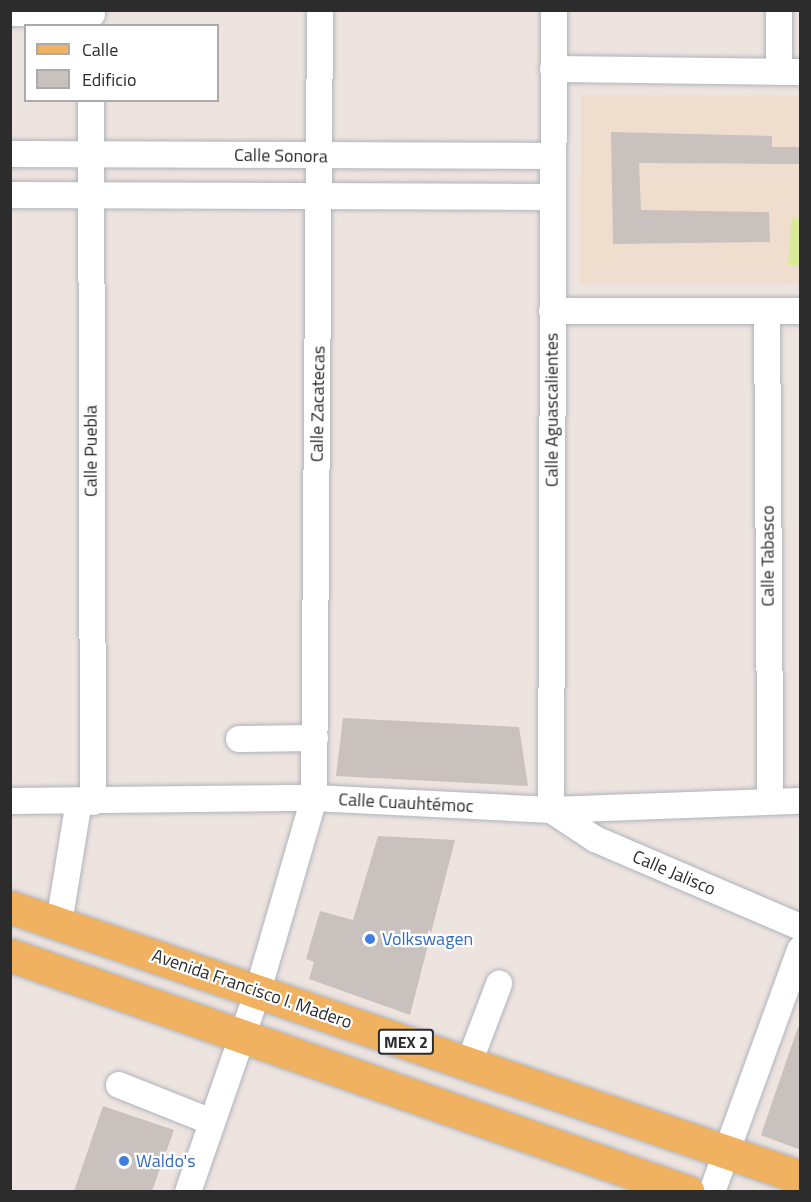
<!DOCTYPE html>
<meta charset="utf-8">
<style>
body{margin:0}
#map{position:relative;width:811px;height:1202px;overflow:hidden;background:#eee4df;font-family:"Titillium Web",sans-serif}
div>[style]{position:absolute}
[style*='--x']{left:calc(var(--x)*1px);top:calc(var(--y)*1px);width:calc(var(--w)*1px);rotate:calc(var(--a)*1deg)}
.education>*{inset:0;background:#efdece}
.pitch>*{inset:0;background:#d9eb98}
.building>*{inset:0;background:#c9c1be}
.roads{filter:drop-shadow(0 0 2px #afb4bc) drop-shadow(0 0 2px #afb4bc)}
.minor>*{height:26px;margin:-13px;padding:0 13px;transform-origin:13px;border-radius:13px;background:#fff}
.major>*{height:33px;margin:-16.5px;padding:0 16.5px;transform-origin:16.5px;border-radius:16.5px;background:#f0b161}
.dots>*{width:16px;height:16px;translate:-50% -50%;box-sizing:border-box;border:3px solid #fff;border-radius:50%}
span{translate:-50% -50%;white-space:nowrap;text-align:center;line-height:1.15;-webkit-text-stroke:4.5px #fff;paint-order:stroke}
.shield-label span{padding:2px 4px;background:#fff;border:2px solid;border-radius:4px;-webkit-text-stroke-width:0}
.shield-label{font-size:16px;color:#2c2c2c;font-weight:700}
.street-label{font-size:18px;color:#2c2c2c}
.shop-label{font-size:18px;color:#366cbe}
.left{translate:0 -50%;text-align:left}
.frame{position:absolute;inset:0;border:12px solid #2c2c2c;pointer-events:none}
.legend{position:absolute;left:24px;top:24px;width:195px;height:78px;box-sizing:border-box;background:#fff;border:2px solid #ababab;margin:0;padding:8px 10px;list-style:none;font-size:18px;color:#2c2c2c}
.legend li{display:flex;align-items:center;gap:12px;height:30px}
.legend b{width:30px;border:2px solid #ababab}
</style>
<div id="map">
<div class="education">
<div style="clip-path:polygon(581px 95px,800px 96px,800px 284px,580px 283px)"></div>
</div>
<div class="pitch">
<div style="clip-path:polygon(792px 217px,800px 217px,800px 265px,788px 265px)"></div>
</div>
<div class="building">
<div style="clip-path:polygon(611px 132px,772px 136px,772px 147px,801px 147px,801px 164px,639px 163px,641px 210px,769px 212px,770px 242px,613px 244px)"></div>
<div style="clip-path:polygon(343px 718px,519px 727px,528px 786px,336px 776px)"></div>
<div style="clip-path:polygon(378px 836px,455px 840px,410px 1015px,309px 979px,314px 962px,306px 959px,320px 911px,353px 920px)"></div>
<div style="clip-path:polygon(798px 1027px,801px 1028px,801px 1150px,761px 1135px)"></div>
<div style="clip-path:polygon(103px 1106px,174px 1130px,152px 1191px,74px 1191px)"></div>
</div>
<div class="roads">
<div class="minor">
<div style="--x:554;--y:10;--w:800;--a:90.21"></div>
<div style="--x:551;--y:810;--w:53;--a:33.4"></div>
<div style="--x:595;--y:839;--w:223;--a:23.2"></div>
<div style="--x:779;--y:10;--w:62;--a:90"></div>
<div style="--x:10;--y:13;--w:82;--a:0.7"></div>
<div style="--x:553;--y:69;--w:247;--a:0.7"></div>
<div style="--x:91;--y:100;--w:702;--a:89.84"></div>
<div style="--x:10;--y:154;--w:542;--a:0.21"></div>
<div style="--x:10;--y:195;--w:540;--a:0.21"></div>
<div style="--x:552;--y:311;--w:248;--a:0"></div>
<div style="--x:767;--y:311;--w:490;--a:89.6"></div>
<div style="--x:239;--y:739;--w:76;--a:-0.8"></div>
<div style="--x:10;--y:801;--w:304;--a:-0.6"></div>
<div style="--x:314;--y:798;--w:237;--a:2.9"></div>
<div style="--x:551;--y:810;--w:249;--a:-2.1"></div>
<div style="--x:59;--y:923;--w:124;--a:-80.7"></div>
<div style="--x:469;--y:1063;--w:85;--a:-69.2"></div>
<div style="--x:119;--y:1085;--w:100;--a:21.7"></div>
<div style="--x:188;--y:1192;--w:213;--a:-70.8"></div>
<div style="--x:258;--y:991;--w:201;--a:-73.8"></div>
<div style="--x:314;--y:798;--w:788;--a:-89.56"></div>
<div style="--x:712;--y:1192;--w:258;--a:-70"></div>
</div>
<div class="major">
<div style="--x:10;--y:907;--w:835;--a:18.87"></div>
<div style="--x:10;--y:955;--w:718;--a:19.27"></div>
</div>
</div>
<div class="dots">
<div style="left:370px;top:939px;background:#3f7fe0"></div>
<div style="left:124px;top:1161px;background:#3f7fe0"></div>
</div>
<div class="shield-label">
<span style="left:406px;top:1042px">MEX 2</span>
</div>
<div class="street-label">
<span style="left:281px;top:156px;rotate:1deg">Calle Sonora</span>
<span style="left:318px;top:404px;rotate:-89deg">Calle Zacatecas</span>
<span style="left:552px;top:410px;rotate:-90deg">Calle Aguascalientes</span>
<span style="left:91px;top:451px;rotate:-90deg">Calle Puebla</span>
<span style="left:768px;top:556px;rotate:-90deg">Calle Tabasco</span>
<span style="left:406px;top:803px;rotate:3deg">Calle Cuauhtémoc</span>
<span style="left:674px;top:873px;rotate:23deg">Calle Jalisco</span>
<span style="left:252px;top:989px;rotate:19deg">Avenida Francisco I. Madero</span>
</div>
<div class="shop-label">
<span class="left" style="left:382px;top:939px">Volkswagen</span>
<span class="left" style="left:136px;top:1161px">Waldo's</span>
</div>
<div class="frame"></div>
<ul class="legend">
<li><b style="height:8px;background:#f0b161"></b>Calle</li>
<li><b style="height:16px;background:#c9c1be"></b>Edificio</li>
</ul>
</div>
